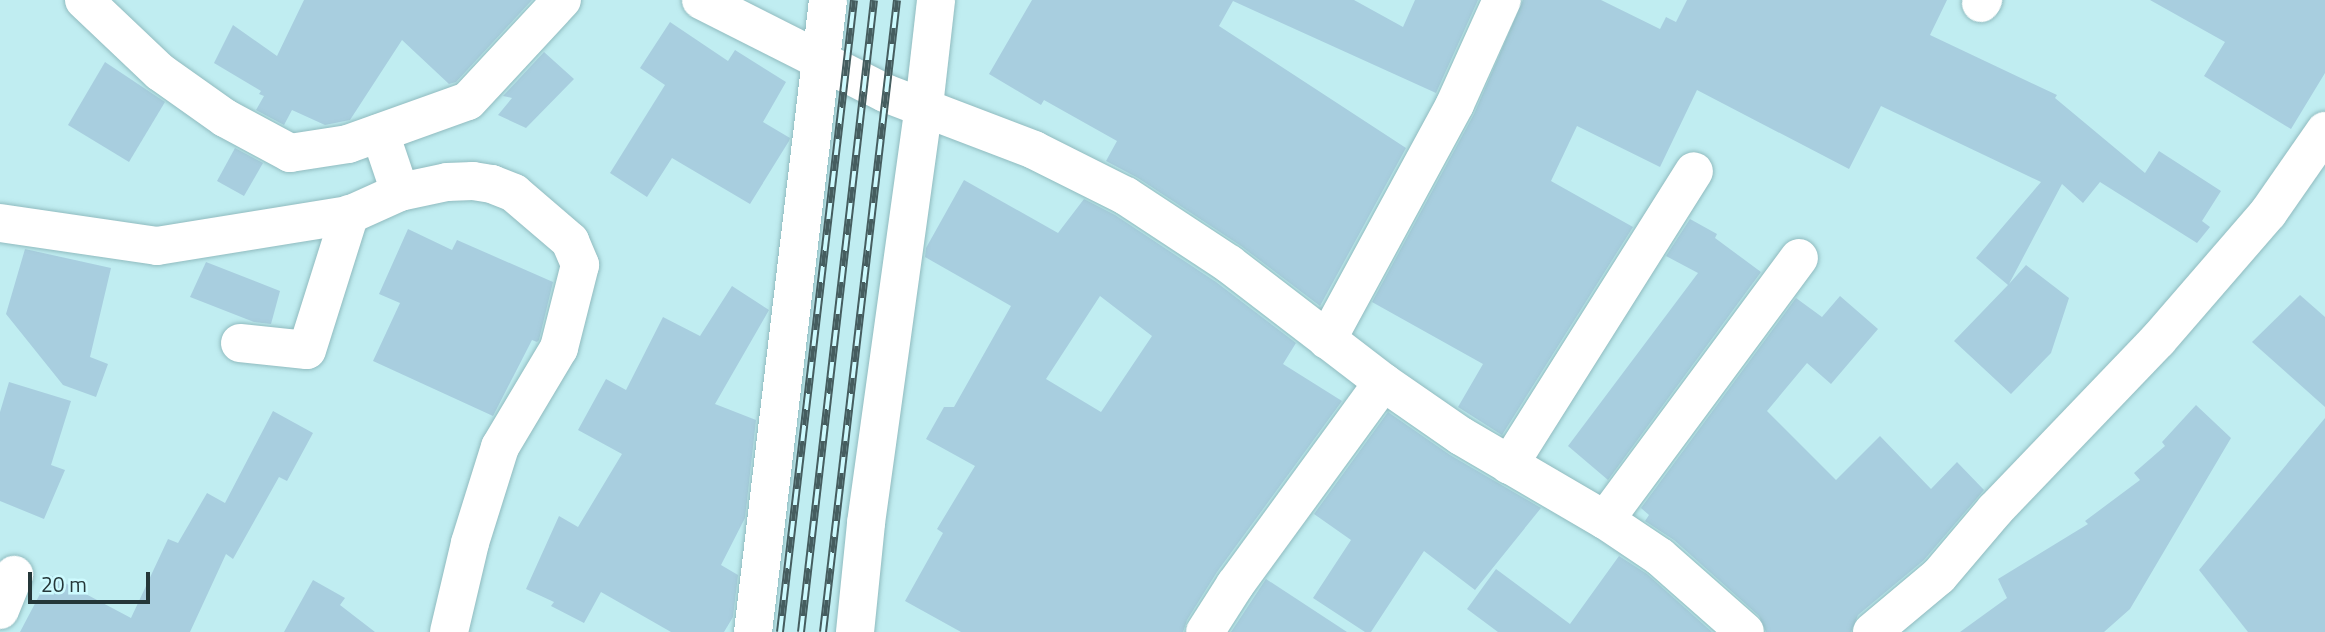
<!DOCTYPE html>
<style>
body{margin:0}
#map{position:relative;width:2325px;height:632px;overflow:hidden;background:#c0edf1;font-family:"Titillium Web",sans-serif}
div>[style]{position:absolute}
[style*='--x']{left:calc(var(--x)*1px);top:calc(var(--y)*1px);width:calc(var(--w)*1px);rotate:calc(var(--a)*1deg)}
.building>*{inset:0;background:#a8cedf}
.roads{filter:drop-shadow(0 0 2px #90bbbf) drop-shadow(0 0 2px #90bbbf)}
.street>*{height:38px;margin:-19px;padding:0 19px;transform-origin:19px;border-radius:19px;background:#fff}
.rail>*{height:8px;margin-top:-4px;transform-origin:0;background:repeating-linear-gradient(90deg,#cdfafe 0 16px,#455d5f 0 32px);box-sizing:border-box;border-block:2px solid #455d5f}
span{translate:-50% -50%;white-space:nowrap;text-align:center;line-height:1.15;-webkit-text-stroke:5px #cdfafe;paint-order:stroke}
.scale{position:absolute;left:28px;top:572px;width:122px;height:32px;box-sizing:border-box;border:4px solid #253739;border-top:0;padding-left:9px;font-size:21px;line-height:24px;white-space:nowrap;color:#253739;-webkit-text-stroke:5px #cdfafe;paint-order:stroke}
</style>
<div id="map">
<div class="building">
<div style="clip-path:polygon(304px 0,532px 0,456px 82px,449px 84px,402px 40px,350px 120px,325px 125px,292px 110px,284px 125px,256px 110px,264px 96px,259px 94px,261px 91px,214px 63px,233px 25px,277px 56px)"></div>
<div style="clip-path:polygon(1032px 0,1354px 0,1403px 27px,1415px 0,1478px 0,1436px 93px,1233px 1px,1219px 26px,1406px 148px,1320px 306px,1241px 246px,1138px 178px,1106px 161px,1117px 141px,1044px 100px,1041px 105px,989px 74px)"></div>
<div style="clip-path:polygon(1523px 0,1601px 0,1660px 29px,1666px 17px,1676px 22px,1687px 0,1947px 0,1930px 35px,2057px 95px,2055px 98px,2145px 173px,2159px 151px,2221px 191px,2202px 221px,2210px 227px,2197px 243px,2100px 182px,2083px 203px,2062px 184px,2009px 284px,2026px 265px,2069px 298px,2051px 353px,2011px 394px,1954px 341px,2008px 285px,1976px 258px,2041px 182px,1881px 106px,1849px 169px,1697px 90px,1660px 167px,1577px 126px,1551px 181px,1633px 227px,1502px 435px,1458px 407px,1483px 364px,1372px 302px,1474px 114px)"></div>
<div style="clip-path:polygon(2150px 0,2325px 0,2325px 73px,2291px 129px,2204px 76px,2225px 42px)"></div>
<div style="clip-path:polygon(670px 22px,728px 61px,735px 50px,786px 82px,763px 122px,790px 138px,789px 141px,750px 204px,672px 158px,647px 197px,610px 173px,665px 85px,640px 68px)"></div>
<div style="clip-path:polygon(544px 52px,574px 79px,526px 128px,498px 115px,512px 98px,503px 96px)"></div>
<div style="clip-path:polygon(105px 62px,165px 102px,129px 162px,68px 125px)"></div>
<div style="clip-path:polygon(235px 148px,263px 163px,244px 196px,217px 181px)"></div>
<div style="clip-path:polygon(evenodd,964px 180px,1058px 233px,1084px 199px,1115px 215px,1216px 282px,1296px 343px,1283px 364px,1342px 401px,1217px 572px,1187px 620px,1183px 632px,961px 632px,905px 601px,943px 533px,937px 529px,975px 466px,926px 439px,944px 407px,954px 407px,1011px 306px,925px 257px,926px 248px,964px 180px,1100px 296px,1152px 336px,1101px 412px,1046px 379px,1100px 296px)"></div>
<div style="clip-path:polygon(1690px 219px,1717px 234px,1715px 238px,1761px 272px,1608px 480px,1568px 446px,1698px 273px,1666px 256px)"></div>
<div style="clip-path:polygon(408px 229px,452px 250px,457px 240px,553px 282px,539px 340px,537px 342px,532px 340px,493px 416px,373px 361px,400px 303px,379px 294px)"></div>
<div style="clip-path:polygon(25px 249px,111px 268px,90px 357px,108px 364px,96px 397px,63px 385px,6px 314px)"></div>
<div style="clip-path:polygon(206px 262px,280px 291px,271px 324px,254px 322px,190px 297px)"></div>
<div style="clip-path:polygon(732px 286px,769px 310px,715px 404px,756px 420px,745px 518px,721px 565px,738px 575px,733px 617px,724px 632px,671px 632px,601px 592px,584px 623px,551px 606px,554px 602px,526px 589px,559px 516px,578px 527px,622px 454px,578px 430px,606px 379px,626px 390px,663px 317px,700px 336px)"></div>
<div style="clip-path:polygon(2300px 295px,2325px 317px,2325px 407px,2252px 342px)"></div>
<div style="clip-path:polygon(1840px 296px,1878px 329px,1831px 384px,1807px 363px,1767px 411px,1836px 480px,1880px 436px,1931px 489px,1957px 462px,1984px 490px,1924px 560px,1858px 615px,1851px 632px,1766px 632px,1759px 616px,1674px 540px,1645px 521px,1649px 515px,1641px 508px,1796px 298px,1822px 317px)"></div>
<div style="clip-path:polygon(9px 382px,71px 401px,51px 465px,65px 470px,44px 519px,0 501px,0 412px)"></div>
<div style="clip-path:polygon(2196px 405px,2231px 438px,2130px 609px,2104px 632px,1960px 632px,2007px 598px,1998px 579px,2088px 524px,2085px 521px,2140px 480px,2134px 473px,2165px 446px,2162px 442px)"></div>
<div style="clip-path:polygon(273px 411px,313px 433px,287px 481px,279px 477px,233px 559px,226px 554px,190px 632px,20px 632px,50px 575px,131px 618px,168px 539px,178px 543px,207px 493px,225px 503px)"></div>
<div style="clip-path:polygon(1388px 412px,1450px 455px,1541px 508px,1475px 590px,1424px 551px,1371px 632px,1365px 632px,1313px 598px,1351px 540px,1314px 514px)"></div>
<div style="clip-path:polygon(2325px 418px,2325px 632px,2248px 632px,2199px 570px)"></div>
<div style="clip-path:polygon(1619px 556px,1647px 574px,1712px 632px,1498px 632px,1467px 609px,1496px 569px,1570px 624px)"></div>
<div style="clip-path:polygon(1266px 579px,1347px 632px,1231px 632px)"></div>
<div style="clip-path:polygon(313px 580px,345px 598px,340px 605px,375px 632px,284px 632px)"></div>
</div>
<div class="roads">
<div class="street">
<div style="--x:84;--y:0;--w:105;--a:43.5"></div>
<div style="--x:160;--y:72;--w:80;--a:35.3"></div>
<div style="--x:225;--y:118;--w:74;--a:28.3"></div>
<div style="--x:290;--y:153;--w:59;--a:-8.8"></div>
<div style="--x:348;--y:144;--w:127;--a:-19.7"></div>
<div style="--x:468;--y:101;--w:138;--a:-47.1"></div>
<div style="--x:701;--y:0;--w:206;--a:26.8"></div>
<div style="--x:885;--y:93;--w:160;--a:20.9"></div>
<div style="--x:1034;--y:150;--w:103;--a:26.6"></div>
<div style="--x:1126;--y:196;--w:123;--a:33.4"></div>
<div style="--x:1229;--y:264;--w:194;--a:37.5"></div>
<div style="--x:1383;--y:382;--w:95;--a:34.7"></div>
<div style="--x:1461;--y:436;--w:167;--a:30.3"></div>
<div style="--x:1605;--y:520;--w:66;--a:33.9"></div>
<div style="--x:1660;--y:557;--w:113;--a:41.4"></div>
<div style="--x:1981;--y:3;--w:4;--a:-56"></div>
<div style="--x:380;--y:133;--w:62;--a:71.3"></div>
<div style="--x:0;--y:223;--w:159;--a:8.3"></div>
<div style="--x:157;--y:246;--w:194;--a:-9.2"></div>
<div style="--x:349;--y:215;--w:56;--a:-24.3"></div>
<div style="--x:400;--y:192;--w:48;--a:-12"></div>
<div style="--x:447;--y:182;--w:26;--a:-2"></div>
<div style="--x:473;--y:181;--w:19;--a:9"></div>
<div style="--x:492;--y:184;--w:24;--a:22"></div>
<div style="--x:514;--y:193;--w:74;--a:40.6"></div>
<div style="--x:570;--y:241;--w:26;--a:67"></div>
<div style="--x:580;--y:265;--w:86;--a:104.2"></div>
<div style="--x:559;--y:348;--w:115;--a:120.8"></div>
<div style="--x:500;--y:447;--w:101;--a:107.4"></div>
<div style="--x:470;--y:543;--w:91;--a:103.3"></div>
<div style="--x:1327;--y:340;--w:268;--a:-61.5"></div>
<div style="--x:1455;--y:104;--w:114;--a:-65.7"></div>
<div style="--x:240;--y:343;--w:67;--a:6"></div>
<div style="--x:307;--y:350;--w:143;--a:-72.5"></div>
<div style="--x:1509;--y:465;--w:347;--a:-57.8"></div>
<div style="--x:1605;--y:520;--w:326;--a:-53.5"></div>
<div style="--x:0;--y:610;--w:38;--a:-68"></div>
<div style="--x:753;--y:632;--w:636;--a:-83.23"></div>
<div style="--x:855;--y:632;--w:110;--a:-84.2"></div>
<div style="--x:866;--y:523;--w:421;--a:-82.1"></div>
<div style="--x:924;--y:106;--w:107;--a:-83.5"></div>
<div style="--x:1205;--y:632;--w:56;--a:-57.4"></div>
<div style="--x:1235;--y:585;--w:251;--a:-53.9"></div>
<div style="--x:1872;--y:632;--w:87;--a:-39.9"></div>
<div style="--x:1939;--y:576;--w:87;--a:-49.7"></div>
<div style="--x:1995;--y:510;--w:236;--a:-46.2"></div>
<div style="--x:2158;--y:340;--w:168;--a:-49.1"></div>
<div style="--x:2268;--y:213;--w:100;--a:-55.2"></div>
</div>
</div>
<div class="rail">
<div style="--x:780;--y:632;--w:636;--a:-83.32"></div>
<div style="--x:801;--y:632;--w:636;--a:-83.41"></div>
<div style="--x:823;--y:632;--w:636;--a:-83.32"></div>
</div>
<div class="scale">20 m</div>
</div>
